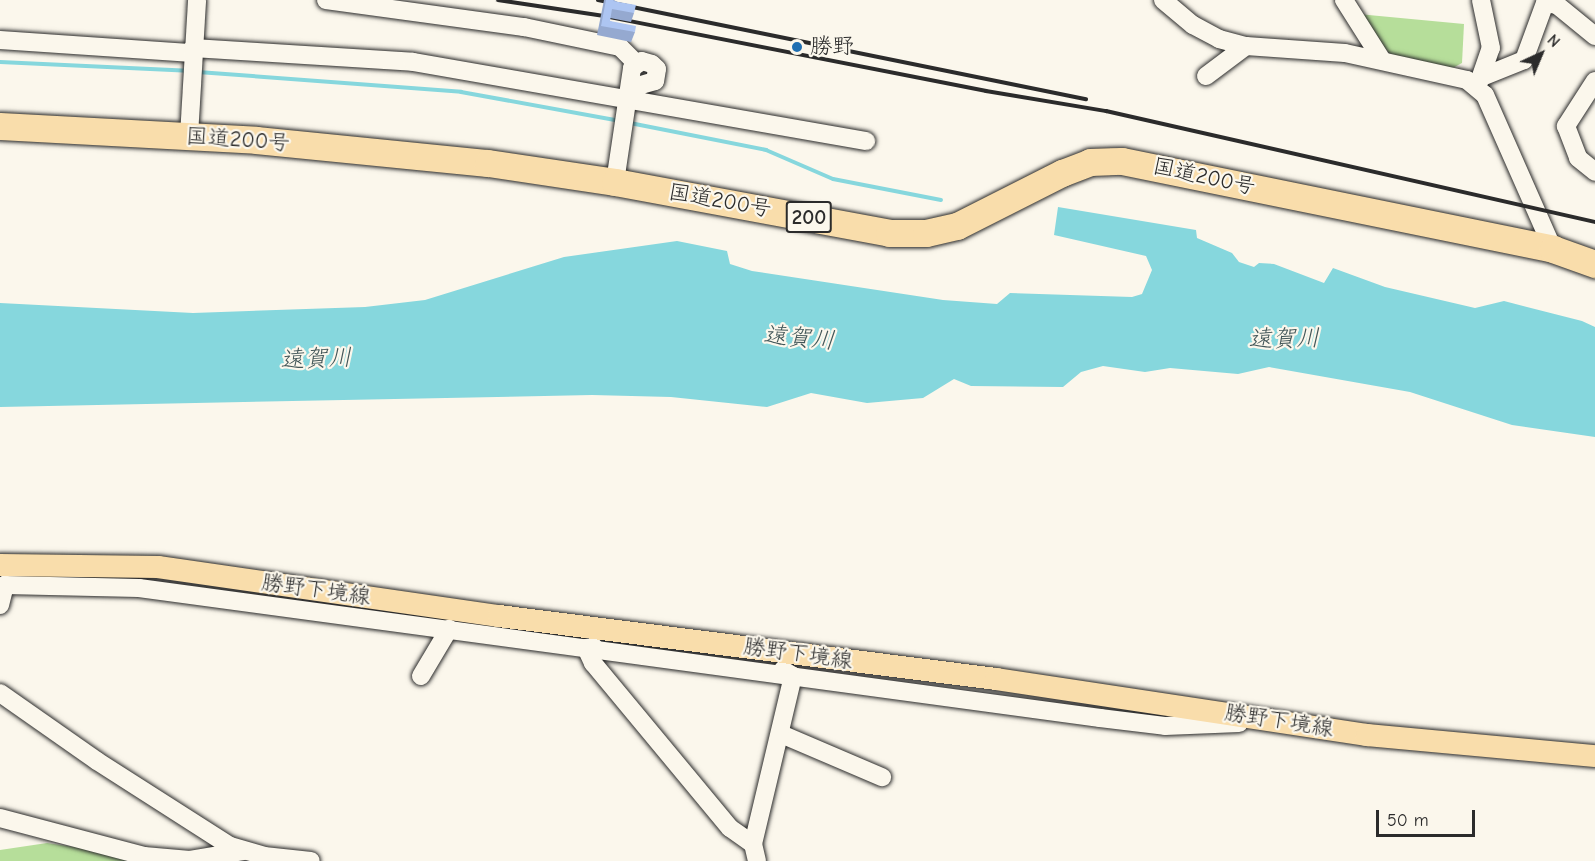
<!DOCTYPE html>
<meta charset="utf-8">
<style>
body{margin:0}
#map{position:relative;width:1595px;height:861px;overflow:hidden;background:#fbf7ec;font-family:"Comic Neue","Klee One",sans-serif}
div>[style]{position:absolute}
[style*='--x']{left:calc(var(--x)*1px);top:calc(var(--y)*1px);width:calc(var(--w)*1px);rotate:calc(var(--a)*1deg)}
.green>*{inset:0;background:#b6de9a}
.water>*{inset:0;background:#86d7dd}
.stream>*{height:4px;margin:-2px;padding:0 2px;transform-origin:2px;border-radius:2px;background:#86d7dd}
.roads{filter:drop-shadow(0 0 2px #2b2b2b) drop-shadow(0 0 2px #2b2b2b)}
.minor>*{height:18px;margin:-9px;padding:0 9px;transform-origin:9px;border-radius:9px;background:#fbf7ec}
.major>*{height:22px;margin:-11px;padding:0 11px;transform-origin:11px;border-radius:11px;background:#f9ddab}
.highway>*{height:27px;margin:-13.5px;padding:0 13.5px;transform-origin:13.5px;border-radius:13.5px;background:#f9ddab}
.rail>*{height:4px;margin:-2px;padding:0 2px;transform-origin:2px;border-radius:2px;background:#2b2b2b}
.wall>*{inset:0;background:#95a9d0}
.building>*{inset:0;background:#adc5f2}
.dots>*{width:16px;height:16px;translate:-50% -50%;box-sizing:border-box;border:3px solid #fbf7ec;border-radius:50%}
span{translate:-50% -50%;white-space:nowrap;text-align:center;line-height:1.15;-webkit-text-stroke:4.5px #fbf7ec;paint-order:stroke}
.shield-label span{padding:2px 4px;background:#fbf7ec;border:2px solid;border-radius:4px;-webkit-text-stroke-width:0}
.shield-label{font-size:21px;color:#2b2b2b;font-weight:700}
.poi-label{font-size:22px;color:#2b2b2b}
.left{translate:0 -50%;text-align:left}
.street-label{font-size:22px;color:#2b2b2b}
.water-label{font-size:24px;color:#425658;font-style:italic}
.north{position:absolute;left:1511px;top:24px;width:60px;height:60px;-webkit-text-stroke:4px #fbf7ec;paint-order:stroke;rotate:44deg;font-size:16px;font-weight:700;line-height:24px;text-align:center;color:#2b2b2b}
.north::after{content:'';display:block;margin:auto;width:21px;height:27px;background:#2b2b2b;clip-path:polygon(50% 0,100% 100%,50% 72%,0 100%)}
.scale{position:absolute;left:1376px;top:810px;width:99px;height:27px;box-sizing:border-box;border:3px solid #2b2b2b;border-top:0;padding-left:8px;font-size:18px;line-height:21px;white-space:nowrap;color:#2b2b2b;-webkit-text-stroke:4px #fbf7ec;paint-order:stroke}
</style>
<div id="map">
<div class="green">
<div style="clip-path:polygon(1358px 14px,1464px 24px,1462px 63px,1449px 70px,1393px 58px)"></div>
<div style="clip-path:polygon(47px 843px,169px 861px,0 861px,0 850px)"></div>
</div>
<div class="water">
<div style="clip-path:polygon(1058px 207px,1196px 230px,1197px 238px,1232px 253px,1239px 262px,1254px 267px,1259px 263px,1274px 264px,1324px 283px,1333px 268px,1385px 287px,1475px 308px,1504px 301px,1582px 321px,1595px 327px,1595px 437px,1512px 425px,1410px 392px,1269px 367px,1238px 374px,1170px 368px,1145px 372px,1103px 366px,1081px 372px,1063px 387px,971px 386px,954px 379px,923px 398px,867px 403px,811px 393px,767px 407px,671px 397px,592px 395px,0 407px,0 303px,193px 313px,365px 307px,425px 300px,564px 257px,677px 241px,727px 251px,730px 264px,752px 271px,943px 300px,997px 304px,1010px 293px,1132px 297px,1142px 294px,1152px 270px,1146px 256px,1054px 235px)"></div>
</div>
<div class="stream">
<div style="--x:0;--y:62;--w:188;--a:2.7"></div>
<div style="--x:198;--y:72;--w:264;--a:4.3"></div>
<div style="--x:461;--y:92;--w:162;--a:10.3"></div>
<div style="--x:630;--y:123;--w:139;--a:11.2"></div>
<div style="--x:766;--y:150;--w:73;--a:23.4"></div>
<div style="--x:833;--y:179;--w:110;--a:11"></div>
</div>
<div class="roads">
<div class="minor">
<div style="--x:326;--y:0;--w:200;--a:7.8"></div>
<div style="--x:524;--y:27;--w:98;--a:11.8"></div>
<div style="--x:620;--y:47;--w:23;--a:45"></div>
<div style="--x:1163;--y:0;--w:39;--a:40"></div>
<div style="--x:1193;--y:25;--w:30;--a:28"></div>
<div style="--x:1219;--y:39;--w:28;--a:15"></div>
<div style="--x:1246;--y:46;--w:99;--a:4"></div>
<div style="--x:1345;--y:53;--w:125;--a:12.5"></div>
<div style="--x:1467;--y:80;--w:23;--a:40"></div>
<div style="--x:1485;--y:95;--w:168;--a:66.2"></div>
<div style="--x:1344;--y:0;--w:71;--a:57.7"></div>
<div style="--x:0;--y:40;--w:193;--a:3.9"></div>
<div style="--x:193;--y:48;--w:220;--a:3.6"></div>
<div style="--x:413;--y:62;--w:460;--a:9.9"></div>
<div style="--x:1206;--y:76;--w:50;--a:-36.9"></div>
<div style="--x:1482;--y:77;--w:45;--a:-22"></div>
<div style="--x:1524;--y:60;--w:61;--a:-69.8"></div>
<div style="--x:1545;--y:3;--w:12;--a:9"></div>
<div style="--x:1557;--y:5;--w:49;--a:39.2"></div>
<div style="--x:1595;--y:81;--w:54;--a:122.8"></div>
<div style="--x:1566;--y:126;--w:34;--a:69"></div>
<div style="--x:1578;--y:158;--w:22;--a:39"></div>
<div style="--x:1479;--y:82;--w:36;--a:-71"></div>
<div style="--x:1491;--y:48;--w:49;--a:-101.8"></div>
<div style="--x:189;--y:136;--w:136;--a:-86.6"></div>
<div style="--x:615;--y:182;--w:115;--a:-81.5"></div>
<div style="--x:632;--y:68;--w:12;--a:-35"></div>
<div style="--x:642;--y:61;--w:10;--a:17"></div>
<div style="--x:652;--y:64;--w:7;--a:45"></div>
<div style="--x:657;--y:69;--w:12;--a:99"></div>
<div style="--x:655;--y:81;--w:15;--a:164"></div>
<div style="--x:641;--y:85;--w:18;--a:133"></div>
<div style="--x:0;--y:605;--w:21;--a:-76"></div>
<div style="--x:5;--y:585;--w:134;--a:1.3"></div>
<div style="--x:139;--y:588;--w:970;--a:7.7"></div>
<div style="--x:1100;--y:718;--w:65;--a:7"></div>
<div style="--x:1165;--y:726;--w:74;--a:-2.3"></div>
<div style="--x:594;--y:647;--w:8;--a:173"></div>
<div style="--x:586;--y:648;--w:17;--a:65"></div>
<div style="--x:593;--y:663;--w:214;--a:50.3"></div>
<div style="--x:730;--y:828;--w:28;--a:35"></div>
<div style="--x:421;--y:676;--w:55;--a:-59.2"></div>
<div style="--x:0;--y:693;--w:118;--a:35"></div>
<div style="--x:97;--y:761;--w:158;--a:32.6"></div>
<div style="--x:230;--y:846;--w:35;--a:16"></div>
<div style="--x:264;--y:856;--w:47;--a:6.1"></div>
<div style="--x:781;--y:734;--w:110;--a:23.1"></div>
<div style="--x:0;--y:818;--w:149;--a:14.8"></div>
<div style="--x:144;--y:856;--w:46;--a:5"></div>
<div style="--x:190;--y:860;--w:55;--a:-9.5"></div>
<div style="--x:757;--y:861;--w:17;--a:-103"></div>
<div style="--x:753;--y:844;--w:173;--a:-76.6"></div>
<div style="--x:793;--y:676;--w:12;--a:-149"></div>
</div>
<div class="major">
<div style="--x:0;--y:565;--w:158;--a:0.7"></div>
<div style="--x:158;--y:567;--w:345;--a:8.2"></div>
<div style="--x:499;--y:616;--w:501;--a:7.22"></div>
<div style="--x:996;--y:679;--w:375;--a:8.6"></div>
<div style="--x:1367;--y:735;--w:229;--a:5.3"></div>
</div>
<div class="highway">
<div style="--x:0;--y:126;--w:256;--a:3.1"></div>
<div style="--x:256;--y:140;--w:233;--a:5.7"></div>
<div style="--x:488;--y:163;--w:128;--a:8.5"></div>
<div style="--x:615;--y:182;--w:279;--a:10.5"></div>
<div style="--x:889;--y:233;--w:37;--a:0"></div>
<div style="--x:926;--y:233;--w:32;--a:-13"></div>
<div style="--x:957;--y:226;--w:118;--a:-26.8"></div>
<div style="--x:1062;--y:173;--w:30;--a:-21"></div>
<div style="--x:1090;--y:162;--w:32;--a:-2"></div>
<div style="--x:1122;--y:161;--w:440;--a:11.5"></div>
<div style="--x:1553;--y:249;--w:45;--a:19.7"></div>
</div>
</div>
<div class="rail">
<div style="--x:498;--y:0;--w:107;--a:8.6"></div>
<div style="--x:604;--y:16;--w:389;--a:11.1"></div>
<div style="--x:986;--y:91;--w:122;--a:9.5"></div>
<div style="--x:1106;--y:111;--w:501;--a:12.79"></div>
<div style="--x:598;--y:0;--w:498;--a:11.5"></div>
</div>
<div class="wall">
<div style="clip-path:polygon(604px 0,614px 0,634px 13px,631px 22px,610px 18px,610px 21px,635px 32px,631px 42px,597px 35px)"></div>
</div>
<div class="building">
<div style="clip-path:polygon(606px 0,614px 0,613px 1px,636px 5px,634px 13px,612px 9px,610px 21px,636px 26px,635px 32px,601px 26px)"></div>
</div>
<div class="dots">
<div style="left:797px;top:47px;background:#1f6fb2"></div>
</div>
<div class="shield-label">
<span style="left:809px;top:217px">200</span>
</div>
<div class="poi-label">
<span class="left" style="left:810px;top:47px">勝野</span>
</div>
<div class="street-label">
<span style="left:238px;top:140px;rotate:4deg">国道200号</span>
<span style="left:1204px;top:177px;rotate:12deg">国道200号</span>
<span style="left:720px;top:201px;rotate:10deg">国道200号</span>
<span style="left:316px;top:590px;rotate:8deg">勝野下境線</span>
<span style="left:798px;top:654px;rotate:8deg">勝野下境線</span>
<span style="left:1279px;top:721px;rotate:9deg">勝野下境線</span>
</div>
<div class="water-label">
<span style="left:799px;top:338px;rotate:5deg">遠賀川</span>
<span style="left:1284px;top:339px;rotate:-1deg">遠賀川</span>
<span style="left:316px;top:359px;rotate:-2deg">遠賀川</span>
</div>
<div class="north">N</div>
<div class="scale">50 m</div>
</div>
